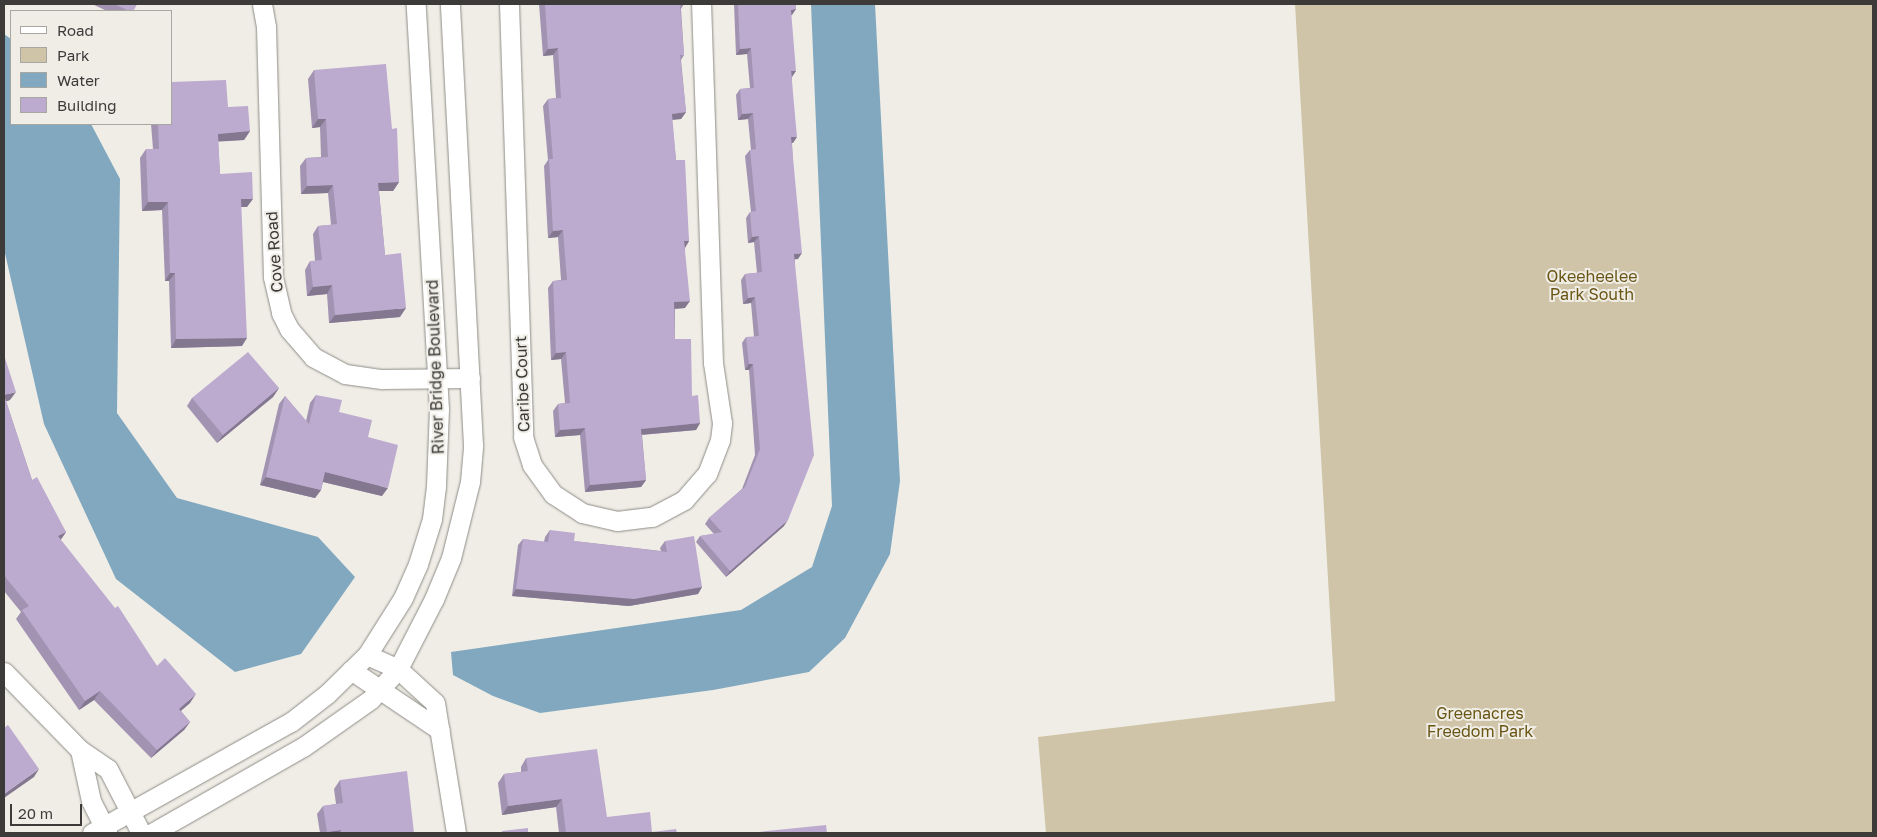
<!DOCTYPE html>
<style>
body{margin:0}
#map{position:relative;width:1877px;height:837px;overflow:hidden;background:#efede6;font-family:"Golos Text",sans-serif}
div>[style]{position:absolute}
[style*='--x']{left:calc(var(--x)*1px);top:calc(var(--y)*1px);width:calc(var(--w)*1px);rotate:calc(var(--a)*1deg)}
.green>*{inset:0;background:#cfc4a7}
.water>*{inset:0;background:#81a8bf}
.roads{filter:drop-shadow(0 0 1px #8e8c86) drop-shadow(0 0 1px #8e8c86)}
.minor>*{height:19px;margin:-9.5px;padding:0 9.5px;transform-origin:9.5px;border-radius:9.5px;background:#fff}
.wall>*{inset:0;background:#a393b2}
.shaded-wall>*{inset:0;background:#847891}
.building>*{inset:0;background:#bdabcf}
span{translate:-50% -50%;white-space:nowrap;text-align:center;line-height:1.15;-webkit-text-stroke:4px #efede6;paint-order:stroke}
.street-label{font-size:16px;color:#3c3b39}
.park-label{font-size:16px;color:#695513}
.frame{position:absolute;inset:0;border:5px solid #3c3b39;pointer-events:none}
.legend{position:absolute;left:10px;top:10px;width:162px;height:115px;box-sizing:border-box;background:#efede6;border:1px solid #a7a6a1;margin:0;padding:6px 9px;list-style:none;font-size:15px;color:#3c3b39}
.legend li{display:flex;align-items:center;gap:10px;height:25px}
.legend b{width:25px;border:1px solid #a7a6a1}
.scale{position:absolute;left:10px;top:804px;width:72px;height:22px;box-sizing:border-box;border:2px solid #3c3b39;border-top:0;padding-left:6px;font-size:15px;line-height:18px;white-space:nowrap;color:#3c3b39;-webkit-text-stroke:4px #efede6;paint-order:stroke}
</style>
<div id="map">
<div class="green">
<div style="clip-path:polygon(1295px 4px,1873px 4px,1873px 833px,1046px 833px,1038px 737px,1335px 701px)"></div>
</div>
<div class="water">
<div style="clip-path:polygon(811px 4px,875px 4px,900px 481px,890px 554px,845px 638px,809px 672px,713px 690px,540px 713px,493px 696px,453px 675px,451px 652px,741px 610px,812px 567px,832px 506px)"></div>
<div style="clip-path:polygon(4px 34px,11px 39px,11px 124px,91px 124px,120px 179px,117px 413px,177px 498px,318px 537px,355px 577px,301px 654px,235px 672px,116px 579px,44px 424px,4px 249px)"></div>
</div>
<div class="roads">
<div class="minor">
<div style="--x:262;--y:4;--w:23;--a:80"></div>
<div style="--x:266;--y:27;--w:250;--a:88.4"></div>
<div style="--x:273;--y:277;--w:37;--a:77"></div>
<div style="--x:281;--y:313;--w:18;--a:63"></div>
<div style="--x:289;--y:329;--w:37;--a:49"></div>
<div style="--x:313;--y:357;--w:36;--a:28"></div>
<div style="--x:345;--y:374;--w:37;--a:8"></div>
<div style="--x:382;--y:379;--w:88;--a:-0.7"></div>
<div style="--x:509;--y:4;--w:433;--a:88.1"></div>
<div style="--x:523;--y:437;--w:29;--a:72"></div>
<div style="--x:532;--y:465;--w:36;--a:54"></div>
<div style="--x:553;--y:494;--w:35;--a:33"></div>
<div style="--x:582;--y:513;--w:36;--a:13"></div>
<div style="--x:617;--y:521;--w:35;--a:-7"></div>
<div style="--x:652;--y:517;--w:36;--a:-28"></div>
<div style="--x:684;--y:500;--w:35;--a:-49"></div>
<div style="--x:707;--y:474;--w:36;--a:-69"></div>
<div style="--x:720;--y:440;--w:17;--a:-83"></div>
<div style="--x:722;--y:423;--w:61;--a:-98.5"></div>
<div style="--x:713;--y:363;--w:359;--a:-91.9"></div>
<div style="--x:367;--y:655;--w:34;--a:24"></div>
<div style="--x:398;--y:669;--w:50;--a:42.6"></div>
<div style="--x:435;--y:703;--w:132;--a:80.8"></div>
<div style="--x:351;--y:670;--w:107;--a:34"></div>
<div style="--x:4;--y:672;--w:109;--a:45.7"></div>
<div style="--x:80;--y:750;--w:34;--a:34"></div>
<div style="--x:108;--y:769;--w:72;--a:62.7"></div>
<div style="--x:80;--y:750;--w:52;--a:77.8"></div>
<div style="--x:91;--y:801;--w:36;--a:63"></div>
<div style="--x:92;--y:833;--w:228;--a:-29.2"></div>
<div style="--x:291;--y:722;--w:46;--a:-37.9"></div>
<div style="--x:327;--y:694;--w:56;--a:-44.3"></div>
<div style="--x:367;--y:655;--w:67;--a:-57.7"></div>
<div style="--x:403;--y:598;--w:37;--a:-66"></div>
<div style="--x:418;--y:564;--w:47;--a:-72.7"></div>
<div style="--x:432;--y:519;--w:33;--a:-83"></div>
<div style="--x:436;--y:486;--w:77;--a:-87.8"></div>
<div style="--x:439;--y:409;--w:406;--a:-93.3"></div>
<div style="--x:152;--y:833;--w:174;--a:-29.7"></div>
<div style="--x:303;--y:747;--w:83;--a:-35.2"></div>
<div style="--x:371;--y:699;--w:40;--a:-48"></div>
<div style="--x:398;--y:669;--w:79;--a:-62.8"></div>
<div style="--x:434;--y:599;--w:44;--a:-67.5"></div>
<div style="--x:451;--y:558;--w:78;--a:-76"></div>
<div style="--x:470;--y:482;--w:37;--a:-85"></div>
<div style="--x:473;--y:445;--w:442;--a:-93"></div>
</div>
</div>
<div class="wall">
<div style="clip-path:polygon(92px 4px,137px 4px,133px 11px,107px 11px)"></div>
<div style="clip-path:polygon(539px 4px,684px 4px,681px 9px,684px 55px,681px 60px,686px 112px,681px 119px,672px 120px,676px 160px,689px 241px,685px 247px,685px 308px,675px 309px,675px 339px,700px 423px,696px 430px,642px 435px,646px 480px,641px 487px,585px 492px,580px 435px,555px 437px,553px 411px,558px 404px,565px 403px,561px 359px,551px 360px,548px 288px,553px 281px,561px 280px,558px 237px,548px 238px,544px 166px,548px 160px,543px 106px,548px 99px,556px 98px,553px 55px,543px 56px)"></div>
<div style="clip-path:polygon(734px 4px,796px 4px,796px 9px,791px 15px,793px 143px,792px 143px,798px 259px,795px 259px,784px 526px,726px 577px,696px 542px,700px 536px,714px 534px,705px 524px,709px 518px,742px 489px,755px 455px,749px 370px,745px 370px,742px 343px,746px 337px,754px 337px,751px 303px,743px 304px,741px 280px,745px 274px,757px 273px,754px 242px,748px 243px,746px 218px,750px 212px,751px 212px,745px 156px,750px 150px,751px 150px,748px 119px,738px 120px,736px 95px,740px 89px,750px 88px,747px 54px,736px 55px)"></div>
<div style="clip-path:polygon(314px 70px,392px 129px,399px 182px,393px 191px,379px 191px,385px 255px,400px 317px,329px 323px,327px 294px,307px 296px,305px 270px,310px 261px,315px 261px,313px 234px,318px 226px,331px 225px,328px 193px,301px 194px,300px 166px,306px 158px,321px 157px,320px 127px,312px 128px,308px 79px)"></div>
<div style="clip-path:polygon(228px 107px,250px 131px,244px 140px,218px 141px,220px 174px,247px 207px,241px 207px,242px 346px,171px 348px,169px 281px,165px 281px,162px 210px,142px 211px,140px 158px,146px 149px,153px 149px,151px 124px,171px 124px)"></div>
<div style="clip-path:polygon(4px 355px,10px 400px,6px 401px,32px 480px,66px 532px,60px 540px,157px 666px,190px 703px,181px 711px,190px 722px,184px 730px,151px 758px,94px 700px,79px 710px,16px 619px,21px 612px,4px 591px)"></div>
<div style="clip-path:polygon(279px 388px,273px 397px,217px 443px,187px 406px,192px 398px)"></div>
<div style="clip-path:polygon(316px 395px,339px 412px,368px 437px,382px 496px,323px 482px,321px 490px,315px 498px,260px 485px,279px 404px,285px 396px,306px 421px,310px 403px)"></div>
<div style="clip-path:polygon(550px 530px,574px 541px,661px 551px,660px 548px,665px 541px,702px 587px,698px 594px,629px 606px,512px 596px,518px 545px,523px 539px,544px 542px,545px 537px)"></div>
<div style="clip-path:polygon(526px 758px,607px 817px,652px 832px,677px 833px,559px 833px,556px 807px,502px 815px,498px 783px,504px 774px,521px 772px,521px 767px)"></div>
<div style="clip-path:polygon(340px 780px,414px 833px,320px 833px,317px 814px,323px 806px,336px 804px,334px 789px)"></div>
</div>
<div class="shaded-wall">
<div style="clip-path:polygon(796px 9px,792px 15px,787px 16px,791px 10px)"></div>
<div style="clip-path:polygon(558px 48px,553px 55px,543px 56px,548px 49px)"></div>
<div style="clip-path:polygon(751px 48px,747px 54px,736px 55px,740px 49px)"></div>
<div style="clip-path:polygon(791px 71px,796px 71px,792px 77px)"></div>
<div style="clip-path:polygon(686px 112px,681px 119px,667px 120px,672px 114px)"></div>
<div style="clip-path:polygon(753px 113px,748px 119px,738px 120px,742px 114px)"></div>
<div style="clip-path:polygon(318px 119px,326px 119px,320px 127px,312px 128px)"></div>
<div style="clip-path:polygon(250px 131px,244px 140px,212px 142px,218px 134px)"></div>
<div style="clip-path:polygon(791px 137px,797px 137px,793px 143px,787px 143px)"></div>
<div style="clip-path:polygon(399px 182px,393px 191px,372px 191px,378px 183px)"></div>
<div style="clip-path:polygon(333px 185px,328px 193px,301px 194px,307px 186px)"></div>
<div style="clip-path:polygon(241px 199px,253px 199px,247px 207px,235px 207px)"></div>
<div style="clip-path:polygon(148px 202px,168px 202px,162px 210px,142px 211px)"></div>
<div style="clip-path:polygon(563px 230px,558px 237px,548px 238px,553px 231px)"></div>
<div style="clip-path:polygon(759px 236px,754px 242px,748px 243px,752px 237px)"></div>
<div style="clip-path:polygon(684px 241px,689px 241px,685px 248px)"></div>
<div style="clip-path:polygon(802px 253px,798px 259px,790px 260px,794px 254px)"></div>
<div style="clip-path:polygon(170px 273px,175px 273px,169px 281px,165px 281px)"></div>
<div style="clip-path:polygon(332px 285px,327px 294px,307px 296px,313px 287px)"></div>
<div style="clip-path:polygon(755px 297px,751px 303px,743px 304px,748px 298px)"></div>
<div style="clip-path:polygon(690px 301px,685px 308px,670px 309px,674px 302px)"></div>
<div style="clip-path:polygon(406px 308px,400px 317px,329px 323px,335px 315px)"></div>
<div style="clip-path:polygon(247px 338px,242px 346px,171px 348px,176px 339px)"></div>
<div style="clip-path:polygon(566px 352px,561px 359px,551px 360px,556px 353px)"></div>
<div style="clip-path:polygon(749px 364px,753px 364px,749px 370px,745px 370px)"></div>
<div style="clip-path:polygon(279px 388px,273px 397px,217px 443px,223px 435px)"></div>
<div style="clip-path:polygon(16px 392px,10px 400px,4px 402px,4px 395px)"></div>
<div style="clip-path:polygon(700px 423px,696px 430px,637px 435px,641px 429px)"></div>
<div style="clip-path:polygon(585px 428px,580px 435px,555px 437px,560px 430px)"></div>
<div style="clip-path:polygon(325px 472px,388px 488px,382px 496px,319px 481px)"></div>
<div style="clip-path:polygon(266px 477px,321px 490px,315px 498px,260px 485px)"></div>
<div style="clip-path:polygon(646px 480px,641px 487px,585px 492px,590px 485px)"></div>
<div style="clip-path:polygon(788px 520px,784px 526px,726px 577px,730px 571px)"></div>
<div style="clip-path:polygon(66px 532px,60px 541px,58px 536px)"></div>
<div style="clip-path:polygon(702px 587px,698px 594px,629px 606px,512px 596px,516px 589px)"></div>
<div style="clip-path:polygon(100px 691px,94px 700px,79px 710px,85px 701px)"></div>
<div style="clip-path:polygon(196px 694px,190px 703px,173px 717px,179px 709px)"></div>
<div style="clip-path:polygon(190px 722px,184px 730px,151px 758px,157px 750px)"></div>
<div style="clip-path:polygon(39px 769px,34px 777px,4px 798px,4px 794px)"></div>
<div style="clip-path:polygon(562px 799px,556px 807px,502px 815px,508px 806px)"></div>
<div style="clip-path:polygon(341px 830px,338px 833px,326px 833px,327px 832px)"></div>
</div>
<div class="building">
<div style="clip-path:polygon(114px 4px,137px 4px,133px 11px,129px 11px)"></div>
<div style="clip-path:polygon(545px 4px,684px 4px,684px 5px,680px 5px,684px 55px,680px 55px,686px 112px,672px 114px,676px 160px,685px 160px,689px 241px,684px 241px,690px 301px,674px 302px,675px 339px,691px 339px,692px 396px,698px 395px,700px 423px,641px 429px,646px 480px,590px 485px,585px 428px,560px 430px,558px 404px,570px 403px,566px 352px,556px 353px,553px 281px,567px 280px,563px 230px,553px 231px,549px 159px,553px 159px,548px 99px,561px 98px,558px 48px,548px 49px)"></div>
<div style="clip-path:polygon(738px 4px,796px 4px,796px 9px,791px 10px,796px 71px,791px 71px,797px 137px,791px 137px,802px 253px,794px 254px,814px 455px,788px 520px,730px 571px,700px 536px,722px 532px,709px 518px,745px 487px,760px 449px,753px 364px,749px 364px,746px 337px,759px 336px,755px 297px,748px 298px,745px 274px,762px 272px,759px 236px,752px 237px,750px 212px,756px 211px,750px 150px,756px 149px,753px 113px,742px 114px,740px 89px,754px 88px,751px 48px,740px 49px)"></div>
<div style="clip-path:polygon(386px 64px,392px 129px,397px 128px,399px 182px,378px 183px,385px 255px,401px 253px,406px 308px,335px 315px,332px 285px,313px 287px,310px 261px,322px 260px,318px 226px,337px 224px,333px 185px,307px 186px,306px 158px,328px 157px,326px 119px,318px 119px,314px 70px)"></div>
<div style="clip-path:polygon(226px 80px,228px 107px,248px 106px,250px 131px,218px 134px,220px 174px,252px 172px,253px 199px,241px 199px,247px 338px,176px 339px,175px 273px,170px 273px,168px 202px,148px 202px,146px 149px,159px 149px,158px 124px,171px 124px,171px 82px)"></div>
<div style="clip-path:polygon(248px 352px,279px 388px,223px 435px,192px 398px)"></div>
<div style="clip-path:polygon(4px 355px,16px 392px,4px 395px,32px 480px,37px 477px,66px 532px,58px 536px,115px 608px,118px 606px,157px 666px,165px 658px,196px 694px,179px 709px,190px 722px,157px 750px,100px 691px,85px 701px,22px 610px,29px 606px,6px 578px,4px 573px)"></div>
<div style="clip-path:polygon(316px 395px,342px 400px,339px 412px,372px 420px,368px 437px,398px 445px,388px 488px,325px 472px,321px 490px,266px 477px,285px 396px,309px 424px)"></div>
<div style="clip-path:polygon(550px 530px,575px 533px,574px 541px,667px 552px,665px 541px,694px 536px,702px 587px,634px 599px,516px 589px,523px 539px,548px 542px)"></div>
<div style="clip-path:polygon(8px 725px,39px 769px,4px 794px,4px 728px)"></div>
<div style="clip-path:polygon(597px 749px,607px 817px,650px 812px,652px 832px,676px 829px,677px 833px,566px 833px,562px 799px,508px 806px,504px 774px,528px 771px,526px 758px)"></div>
<div style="clip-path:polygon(407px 771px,414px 833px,341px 833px,341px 830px,327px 832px,323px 806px,343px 803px,340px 780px)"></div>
<div style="clip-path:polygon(826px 825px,827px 833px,759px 833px,758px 832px)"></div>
<div style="clip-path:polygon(528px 828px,528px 833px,502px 833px,502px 831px)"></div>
</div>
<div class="street-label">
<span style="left:274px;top:252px;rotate:-94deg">Cove Road</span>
<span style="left:435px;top:367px;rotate:-92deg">River Bridge Boulevard</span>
<span style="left:522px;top:384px;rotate:-92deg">Caribe Court</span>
</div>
<div class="park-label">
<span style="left:1592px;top:285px">Okeeheelee<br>Park South</span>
<span style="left:1480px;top:722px">Greenacres<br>Freedom Park</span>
</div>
<div class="frame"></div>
<ul class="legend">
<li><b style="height:6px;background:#fff"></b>Road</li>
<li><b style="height:14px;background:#cfc4a7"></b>Park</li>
<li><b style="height:14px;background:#81a8bf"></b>Water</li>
<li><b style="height:14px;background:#bdabcf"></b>Building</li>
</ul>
<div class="scale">20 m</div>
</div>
